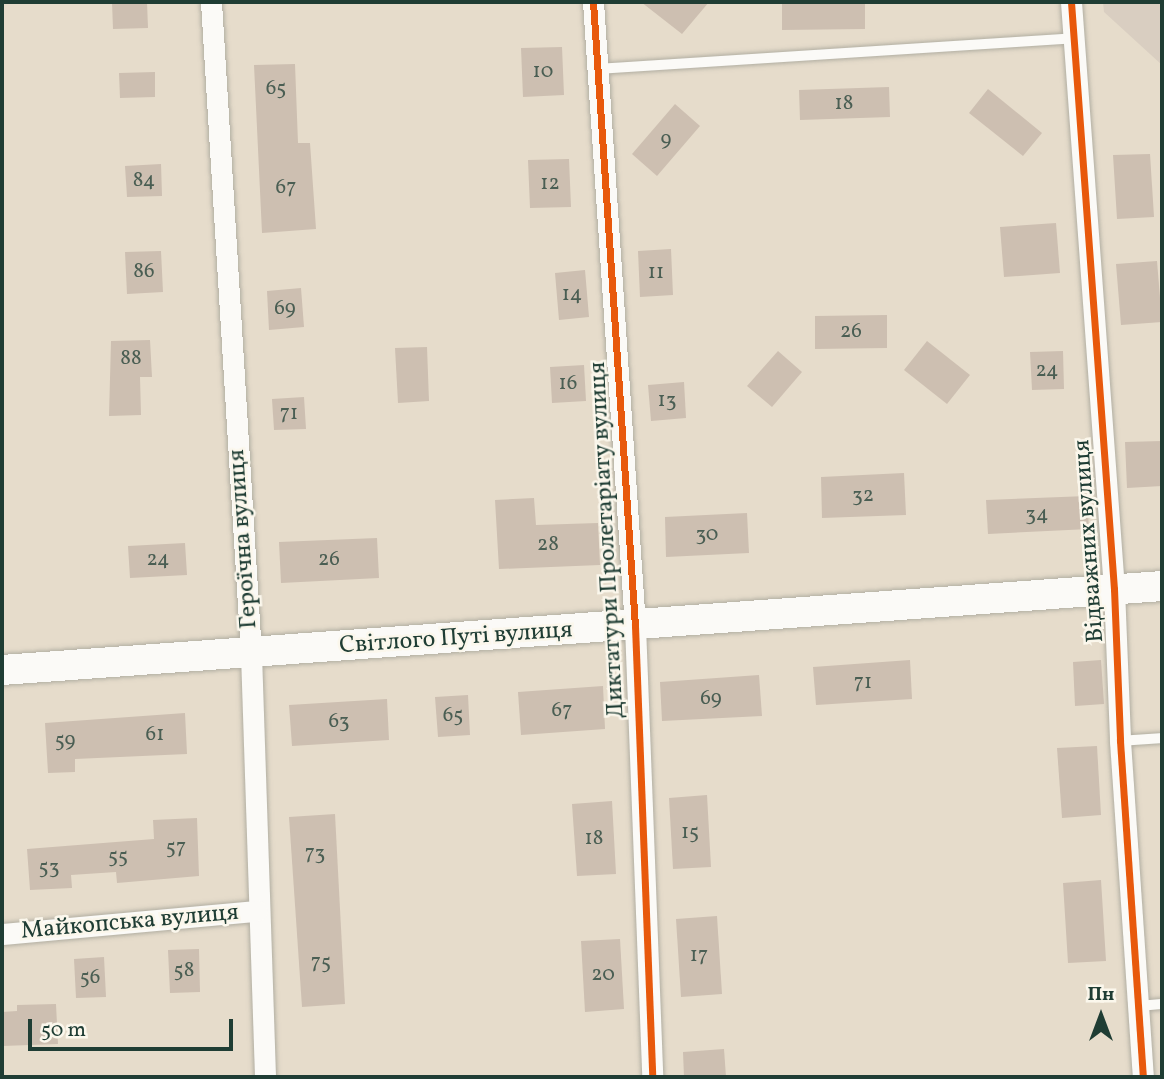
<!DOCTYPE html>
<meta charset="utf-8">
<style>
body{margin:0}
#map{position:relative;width:1164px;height:1079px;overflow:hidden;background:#e6dccb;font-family:Vollkorn,serif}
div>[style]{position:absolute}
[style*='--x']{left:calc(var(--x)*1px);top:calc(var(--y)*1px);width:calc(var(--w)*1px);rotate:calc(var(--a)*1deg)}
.industrial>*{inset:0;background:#d9cec1}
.building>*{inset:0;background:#cdbfb1}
.roads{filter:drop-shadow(0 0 2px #b1aea2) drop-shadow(0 0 2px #b1aea2)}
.service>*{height:10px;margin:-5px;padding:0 5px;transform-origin:5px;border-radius:5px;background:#fbfaf7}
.minor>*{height:21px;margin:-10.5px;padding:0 10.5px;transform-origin:10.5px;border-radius:10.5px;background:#fbfaf7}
.secondary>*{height:30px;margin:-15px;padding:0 15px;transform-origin:15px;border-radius:15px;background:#fbfaf7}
.cycleway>*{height:7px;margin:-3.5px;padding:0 3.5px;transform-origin:3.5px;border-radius:3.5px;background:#e8590c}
span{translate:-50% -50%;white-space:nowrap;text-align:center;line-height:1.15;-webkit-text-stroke:5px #fbf7ec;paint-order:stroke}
.number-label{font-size:21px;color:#4a5e53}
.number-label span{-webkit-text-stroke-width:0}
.street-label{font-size:24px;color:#1f3d34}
.frame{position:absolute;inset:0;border:4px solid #1f3d34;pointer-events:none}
.north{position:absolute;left:1066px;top:981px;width:70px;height:70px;-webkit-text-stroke:5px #fbf7ec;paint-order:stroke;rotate:0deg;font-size:19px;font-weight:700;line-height:28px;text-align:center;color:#1f3d34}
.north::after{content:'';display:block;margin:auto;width:24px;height:32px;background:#1f3d34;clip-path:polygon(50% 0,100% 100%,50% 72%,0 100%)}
.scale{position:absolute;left:28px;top:1019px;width:205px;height:32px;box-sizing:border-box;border:4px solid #1f3d34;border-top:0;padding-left:9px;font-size:21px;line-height:24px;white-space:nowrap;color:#1f3d34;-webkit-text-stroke:5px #fbf7ec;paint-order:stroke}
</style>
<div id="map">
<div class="industrial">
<div style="clip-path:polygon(1103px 2px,1162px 2px,1162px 65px,1104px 12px)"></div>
</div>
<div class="building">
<div style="clip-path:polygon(112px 2px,147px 2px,148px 28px,113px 29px)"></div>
<div style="clip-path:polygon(641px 2px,709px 2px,682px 34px)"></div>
<div style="clip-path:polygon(782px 2px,865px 2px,865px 29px,782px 30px)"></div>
<div style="clip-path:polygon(562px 47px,564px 95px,523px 97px,521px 48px)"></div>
<div style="clip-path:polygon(295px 64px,298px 143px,310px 143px,316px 229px,262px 233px,254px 65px)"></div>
<div style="clip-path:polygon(155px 72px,155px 97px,120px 98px,119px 73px)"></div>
<div style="clip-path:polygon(889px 87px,890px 117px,800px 120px,799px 90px)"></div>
<div style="clip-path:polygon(988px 89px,1042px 133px,1023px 156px,969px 113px)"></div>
<div style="clip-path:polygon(675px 104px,700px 126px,657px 176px,632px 154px)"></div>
<div style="clip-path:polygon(1150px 154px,1154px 217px,1117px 219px,1113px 155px)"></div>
<div style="clip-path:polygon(569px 159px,571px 207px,530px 208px,528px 160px)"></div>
<div style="clip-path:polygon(161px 164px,162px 196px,127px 197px,125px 166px)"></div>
<div style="clip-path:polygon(1056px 223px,1060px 273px,1004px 277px,1000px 227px)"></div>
<div style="clip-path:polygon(671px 249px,673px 295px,640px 297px,638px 251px)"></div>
<div style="clip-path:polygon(161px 251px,163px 292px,127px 294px,125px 252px)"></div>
<div style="clip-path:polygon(1157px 261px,1162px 322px,1121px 325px,1116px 264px)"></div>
<div style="clip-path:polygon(585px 270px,589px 317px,559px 320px,555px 273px)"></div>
<div style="clip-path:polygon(301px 288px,304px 327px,269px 330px,267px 291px)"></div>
<div style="clip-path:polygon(887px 315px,887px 348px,815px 349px,815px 316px)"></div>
<div style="clip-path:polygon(150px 340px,152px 377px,140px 377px,141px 415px,109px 416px,111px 341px)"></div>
<div style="clip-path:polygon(927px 341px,970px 375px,947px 404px,904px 370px)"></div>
<div style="clip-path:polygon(427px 347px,429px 401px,398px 403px,395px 348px)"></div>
<div style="clip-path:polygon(778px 351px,802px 372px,772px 407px,747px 386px)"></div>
<div style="clip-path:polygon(1063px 351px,1064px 389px,1032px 390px,1030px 352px)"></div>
<div style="clip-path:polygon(584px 365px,586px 401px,552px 403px,550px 367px)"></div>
<div style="clip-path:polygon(684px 382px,686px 418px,651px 421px,648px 385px)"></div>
<div style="clip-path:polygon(304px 397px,306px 429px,274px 430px,272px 399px)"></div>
<div style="clip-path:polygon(1162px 441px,1162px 486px,1127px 488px,1125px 442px)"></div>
<div style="clip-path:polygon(904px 473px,906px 515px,822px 518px,821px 477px)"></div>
<div style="clip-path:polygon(1087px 496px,1089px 529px,988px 534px,986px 500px)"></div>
<div style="clip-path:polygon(534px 498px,536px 525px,598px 523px,600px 565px,499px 569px,495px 500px)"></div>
<div style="clip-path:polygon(747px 513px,749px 553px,666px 557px,665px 517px)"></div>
<div style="clip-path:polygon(377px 538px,379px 578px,281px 583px,279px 542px)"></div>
<div style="clip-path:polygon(185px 543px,187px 575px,130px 578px,128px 546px)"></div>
<div style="clip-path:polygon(910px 660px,912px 699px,816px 705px,813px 667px)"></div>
<div style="clip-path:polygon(1101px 660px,1104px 704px,1075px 706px,1073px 662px)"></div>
<div style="clip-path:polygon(759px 675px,762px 716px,662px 721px,660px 682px)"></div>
<div style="clip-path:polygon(603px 686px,605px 729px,521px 735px,518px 692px)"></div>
<div style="clip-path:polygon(468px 695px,470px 735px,438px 737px,435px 697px)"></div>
<div style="clip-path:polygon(387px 699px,389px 740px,292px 746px,289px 705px)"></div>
<div style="clip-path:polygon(185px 713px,187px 754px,75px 759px,75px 772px,48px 773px,45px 723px)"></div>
<div style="clip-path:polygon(1097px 746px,1101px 815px,1062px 818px,1057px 748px)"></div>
<div style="clip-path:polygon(707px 795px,711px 867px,673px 869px,669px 798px)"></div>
<div style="clip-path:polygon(612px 801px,616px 874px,577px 876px,572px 804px)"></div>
<div style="clip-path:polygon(335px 814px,345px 1004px,302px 1007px,289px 817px)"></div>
<div style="clip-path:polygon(197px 818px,199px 876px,117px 883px,116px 872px,71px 875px,72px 888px,30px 890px,27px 849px,154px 839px,153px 820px)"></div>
<div style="clip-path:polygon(1101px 880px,1106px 961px,1068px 963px,1063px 883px)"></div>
<div style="clip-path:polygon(717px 916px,722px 994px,681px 997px,676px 919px)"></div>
<div style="clip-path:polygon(620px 939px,624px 1009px,585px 1012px,581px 941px)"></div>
<div style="clip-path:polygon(199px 949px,200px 992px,170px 993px,168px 950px)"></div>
<div style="clip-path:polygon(104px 957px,106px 997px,76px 998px,74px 959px)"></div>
<div style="clip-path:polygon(56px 1004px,58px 1044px,2px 1046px,2px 1012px,17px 1011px,17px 1005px)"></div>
<div style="clip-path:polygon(724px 1049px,726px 1077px,684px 1077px,683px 1052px)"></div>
</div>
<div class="roads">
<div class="service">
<div style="--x:598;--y:69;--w:476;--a:-3.7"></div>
<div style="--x:1120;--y:741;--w:42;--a:-4.1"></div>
<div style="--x:1138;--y:1006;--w:24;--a:-5"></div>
</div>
<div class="minor">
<div style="--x:211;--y:2;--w:653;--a:86.49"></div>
<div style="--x:251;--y:654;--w:423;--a:88.1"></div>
<div style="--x:593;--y:2;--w:625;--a:86.15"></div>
<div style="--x:635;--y:626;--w:451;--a:87.8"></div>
<div style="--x:1071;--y:2;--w:589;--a:85.81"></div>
<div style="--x:1114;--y:589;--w:152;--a:87.7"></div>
<div style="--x:1120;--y:741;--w:337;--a:86.1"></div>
<div style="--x:2;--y:934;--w:256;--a:-5.2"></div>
</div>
<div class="secondary">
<div style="--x:2;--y:670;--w:1163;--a:-4.14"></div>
</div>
</div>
<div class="cycleway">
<div style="--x:593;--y:2;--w:625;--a:86.15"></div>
<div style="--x:635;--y:626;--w:451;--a:87.8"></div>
<div style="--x:1071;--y:2;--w:589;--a:85.81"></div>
<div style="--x:1114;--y:589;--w:152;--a:87.7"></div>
<div style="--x:1120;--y:741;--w:337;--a:86.1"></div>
</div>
<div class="number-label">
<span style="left:543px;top:72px">10</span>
<span style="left:276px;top:89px">65</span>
<span style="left:844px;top:104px">18</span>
<span style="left:666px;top:140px">9</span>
<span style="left:144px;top:181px">84</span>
<span style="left:550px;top:184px">12</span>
<span style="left:286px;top:188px">67</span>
<span style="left:144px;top:272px">86</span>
<span style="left:656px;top:273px">11</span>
<span style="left:572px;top:295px">14</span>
<span style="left:285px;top:309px">69</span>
<span style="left:851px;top:332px">26</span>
<span style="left:131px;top:359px">88</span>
<span style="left:1047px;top:371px">24</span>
<span style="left:568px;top:384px">16</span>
<span style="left:667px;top:401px">13</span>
<span style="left:289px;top:414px">71</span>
<span style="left:863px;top:496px">32</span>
<span style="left:1037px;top:515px">34</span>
<span style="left:707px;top:535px">30</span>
<span style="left:548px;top:545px">28</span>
<span style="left:158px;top:560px">24</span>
<span style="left:329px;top:560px">26</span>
<span style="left:863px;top:683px">71</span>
<span style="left:711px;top:699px">69</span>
<span style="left:562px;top:711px">67</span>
<span style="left:453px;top:716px">65</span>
<span style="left:339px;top:722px">63</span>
<span style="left:155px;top:735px">61</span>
<span style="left:65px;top:741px">59</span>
<span style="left:690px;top:833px">15</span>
<span style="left:594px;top:839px">18</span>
<span style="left:176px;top:848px">57</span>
<span style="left:315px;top:854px">73</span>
<span style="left:118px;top:857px">55</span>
<span style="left:49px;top:868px">53</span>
<span style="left:699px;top:956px">17</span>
<span style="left:321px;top:963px">75</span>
<span style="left:184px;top:971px">58</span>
<span style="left:603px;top:975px">20</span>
<span style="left:90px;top:978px">56</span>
</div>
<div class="street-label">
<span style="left:244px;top:539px;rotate:-94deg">Героїчна вулиця</span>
<span style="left:608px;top:540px;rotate:-93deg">Диктатури Пролетаріату вулиця</span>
<span style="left:1090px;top:541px;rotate:-94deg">Відважних вулиця</span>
<span style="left:456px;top:639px;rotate:-4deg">Світлого Путі вулиця</span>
<span style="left:130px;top:923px;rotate:-5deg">Майкопська вулиця</span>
</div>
<div class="frame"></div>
<div class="north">Пн</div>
<div class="scale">50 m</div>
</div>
